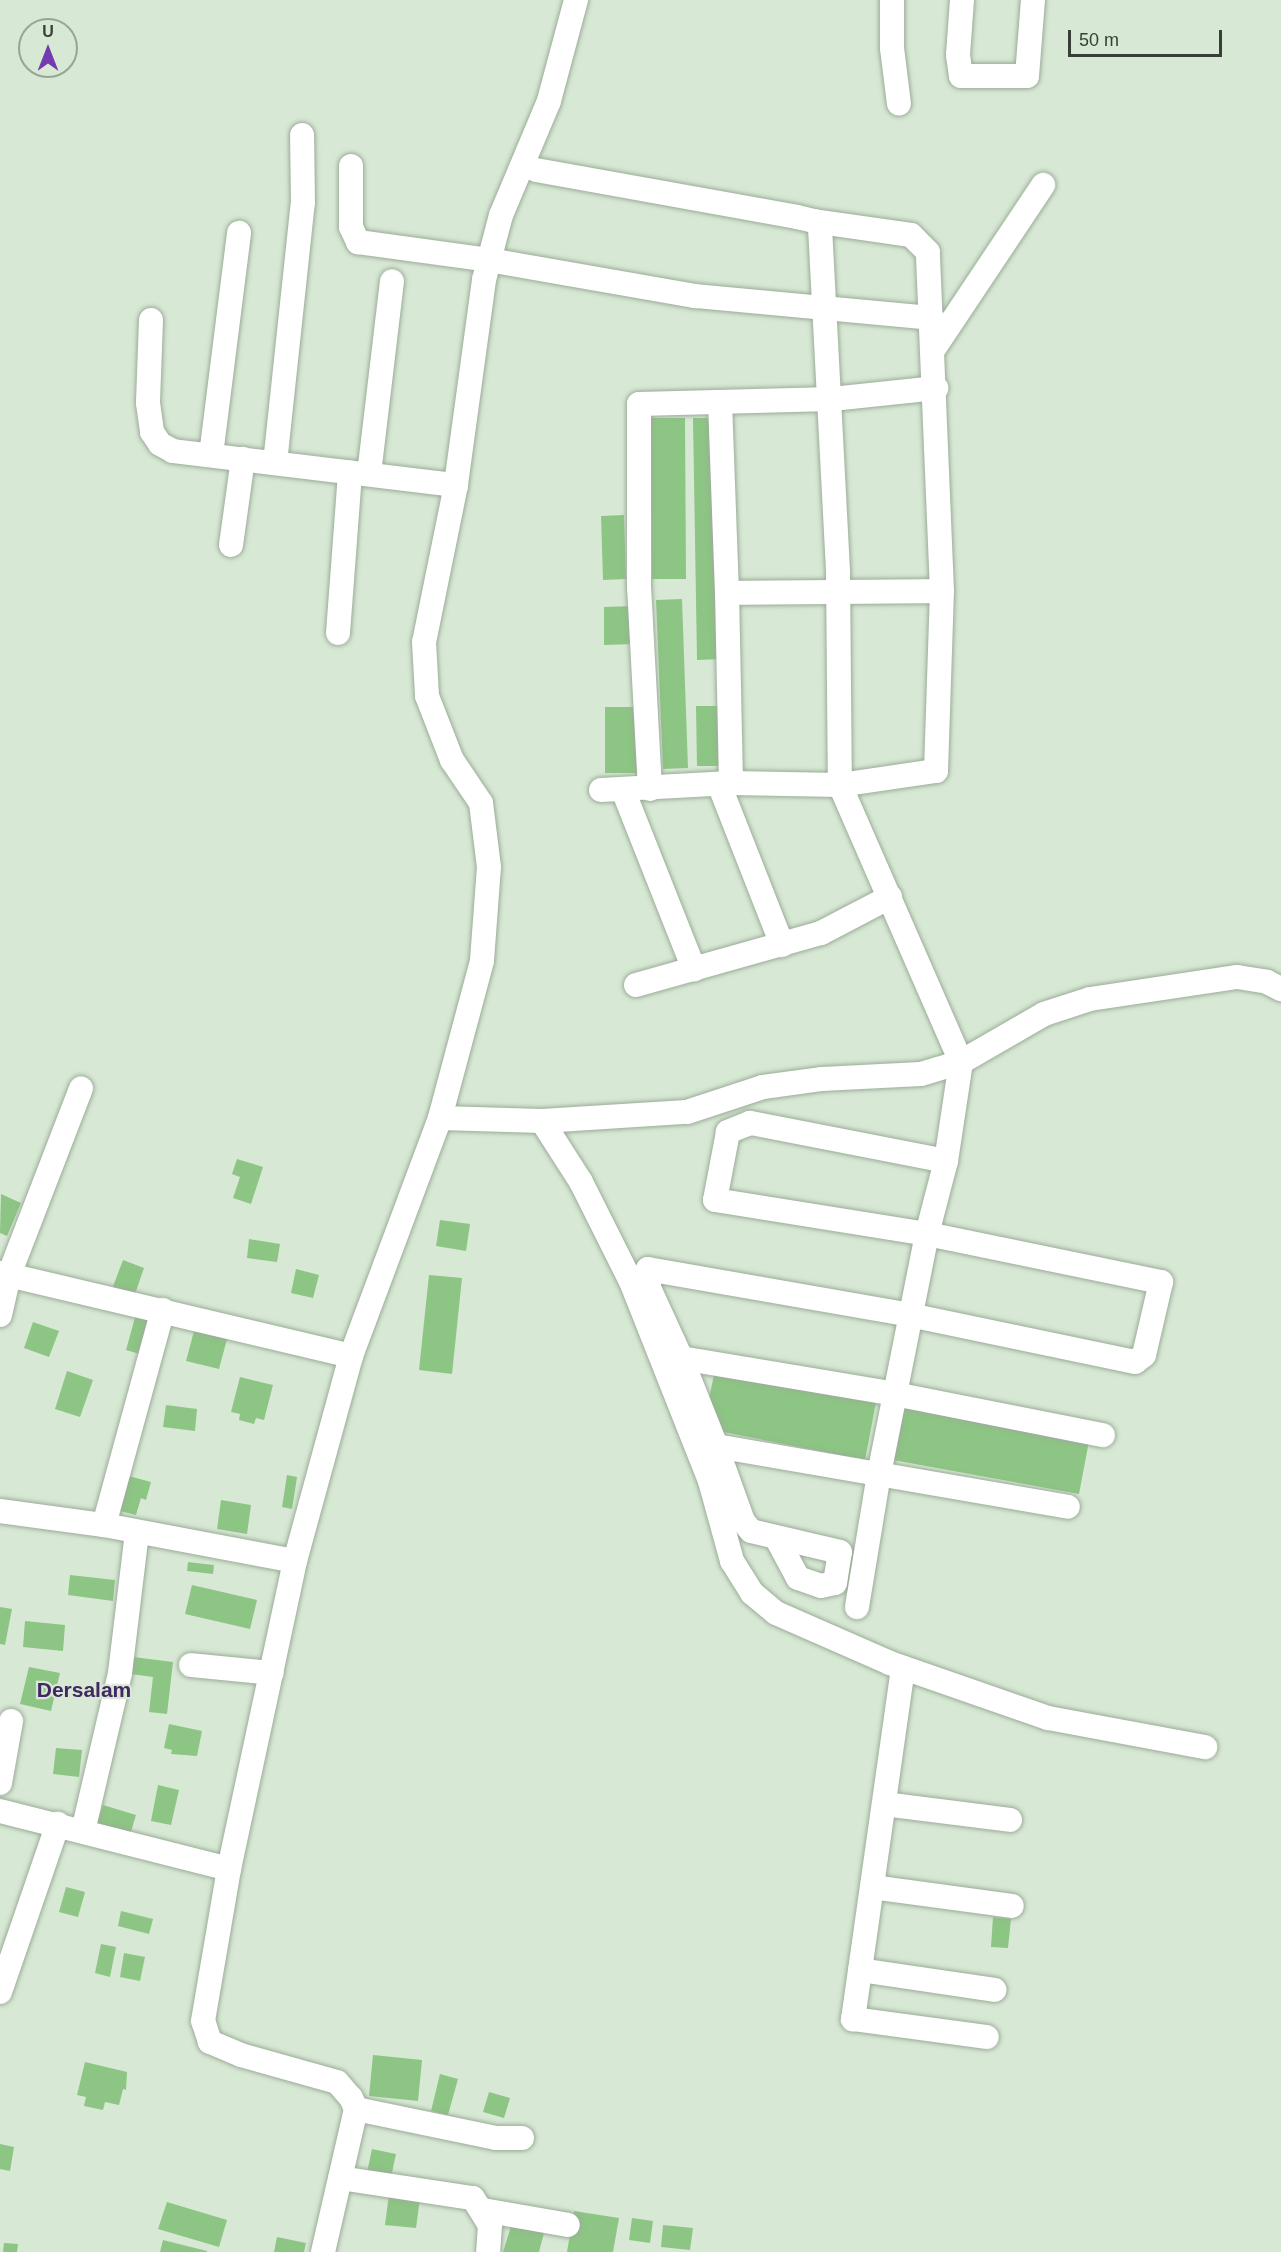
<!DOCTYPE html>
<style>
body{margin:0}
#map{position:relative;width:1281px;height:2252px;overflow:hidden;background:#d7e9d4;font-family:Arial,sans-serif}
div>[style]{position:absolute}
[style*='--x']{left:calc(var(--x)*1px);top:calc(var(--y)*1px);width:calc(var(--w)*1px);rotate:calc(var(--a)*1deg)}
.building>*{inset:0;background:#8dc584}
.roads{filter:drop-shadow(0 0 2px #9bac99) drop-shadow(0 0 2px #9bac99)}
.street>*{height:24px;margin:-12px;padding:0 12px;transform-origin:12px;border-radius:12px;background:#fff}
span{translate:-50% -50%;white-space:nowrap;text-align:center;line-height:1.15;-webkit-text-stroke:4.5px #d7e9d4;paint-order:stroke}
.quarter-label{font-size:21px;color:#422761;font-weight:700}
.north{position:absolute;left:18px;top:18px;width:60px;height:60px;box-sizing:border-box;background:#d7e9d4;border:2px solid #97a595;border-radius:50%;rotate:0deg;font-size:16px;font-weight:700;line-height:24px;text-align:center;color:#383f37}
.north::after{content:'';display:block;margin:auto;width:21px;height:27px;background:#743ab0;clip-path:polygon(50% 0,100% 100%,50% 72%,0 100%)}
.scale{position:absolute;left:1068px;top:30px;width:154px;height:27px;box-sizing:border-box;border:3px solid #383f37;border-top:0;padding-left:8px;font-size:18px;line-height:21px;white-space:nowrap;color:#383f37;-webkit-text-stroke:4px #d7e9d4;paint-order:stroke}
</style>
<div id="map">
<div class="building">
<div style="clip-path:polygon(651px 418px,685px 418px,686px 579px,652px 579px)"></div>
<div style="clip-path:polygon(693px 418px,719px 418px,722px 659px,697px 660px)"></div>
<div style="clip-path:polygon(624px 515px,626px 579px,603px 580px,601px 516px)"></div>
<div style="clip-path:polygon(682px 599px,688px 768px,663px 769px,656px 600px)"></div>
<div style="clip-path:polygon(633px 606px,634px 644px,604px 645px,604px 607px)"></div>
<div style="clip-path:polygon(696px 706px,724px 706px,725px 766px,697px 766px)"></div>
<div style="clip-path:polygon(605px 707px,638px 707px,638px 773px,605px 773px)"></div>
<div style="clip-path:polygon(237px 1159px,263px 1167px,251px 1204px,233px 1198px,240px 1177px,232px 1174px)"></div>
<div style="clip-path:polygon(1px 1194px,21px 1203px,7px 1236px,0 1233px)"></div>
<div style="clip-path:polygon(440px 1220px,470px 1224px,466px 1251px,436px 1246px)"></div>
<div style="clip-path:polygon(249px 1239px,280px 1244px,277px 1262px,247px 1258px)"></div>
<div style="clip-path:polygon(123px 1260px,144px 1268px,134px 1297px,112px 1289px)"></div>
<div style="clip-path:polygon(296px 1269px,319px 1275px,313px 1298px,291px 1293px)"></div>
<div style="clip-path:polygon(429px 1275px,462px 1278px,452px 1374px,419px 1370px)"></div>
<div style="clip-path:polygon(136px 1314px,152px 1318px,143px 1355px,126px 1350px)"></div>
<div style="clip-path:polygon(33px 1322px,59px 1331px,49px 1357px,24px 1348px)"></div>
<div style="clip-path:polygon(194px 1331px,227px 1339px,219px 1369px,186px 1361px)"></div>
<div style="clip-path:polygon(716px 1365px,877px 1397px,865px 1460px,703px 1428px)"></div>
<div style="clip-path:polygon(67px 1371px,93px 1380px,80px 1417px,55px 1409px)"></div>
<div style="clip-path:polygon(240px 1377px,273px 1385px,264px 1420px,256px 1418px,254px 1424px,239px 1420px,240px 1414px,231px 1412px)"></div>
<div style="clip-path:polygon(166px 1405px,197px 1409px,195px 1431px,163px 1427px)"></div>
<div style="clip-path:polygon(903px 1407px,1089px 1441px,1079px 1494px,893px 1460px)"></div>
<div style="clip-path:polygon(125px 1475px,151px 1482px,146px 1500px,141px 1498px,136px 1515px,116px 1510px)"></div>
<div style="clip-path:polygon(287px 1475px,297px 1477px,292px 1509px,282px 1507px)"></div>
<div style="clip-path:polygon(221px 1500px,251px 1505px,247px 1534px,217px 1529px)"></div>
<div style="clip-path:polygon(188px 1562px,214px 1565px,213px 1574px,187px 1571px)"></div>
<div style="clip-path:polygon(70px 1575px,115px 1580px,113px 1601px,68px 1595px)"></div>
<div style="clip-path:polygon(192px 1585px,257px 1600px,250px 1629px,185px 1614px)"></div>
<div style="clip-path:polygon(0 1607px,12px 1609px,5px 1645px,0 1644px)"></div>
<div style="clip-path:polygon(25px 1621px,65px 1625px,63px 1651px,23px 1647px)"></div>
<div style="clip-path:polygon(133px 1657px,173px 1662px,167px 1714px,149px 1712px,153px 1677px,131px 1674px)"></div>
<div style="clip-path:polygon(29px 1667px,60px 1673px,51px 1711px,20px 1704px)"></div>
<div style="clip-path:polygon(169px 1724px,202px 1731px,197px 1756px,171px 1754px,172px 1750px,164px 1748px)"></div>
<div style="clip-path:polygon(56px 1748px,82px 1750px,79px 1777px,53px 1774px)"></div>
<div style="clip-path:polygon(158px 1785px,179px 1790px,171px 1825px,151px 1821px)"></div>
<div style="clip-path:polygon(103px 1805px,136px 1815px,130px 1835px,97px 1825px)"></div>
<div style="clip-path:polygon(66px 1887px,85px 1892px,78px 1917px,59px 1912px)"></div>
<div style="clip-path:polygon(121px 1911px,153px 1919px,149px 1934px,118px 1926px)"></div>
<div style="clip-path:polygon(993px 1917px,1011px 1919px,1008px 1948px,991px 1947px)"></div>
<div style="clip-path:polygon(101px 1944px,116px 1947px,110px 1977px,95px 1973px)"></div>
<div style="clip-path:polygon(124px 1953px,145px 1957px,140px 1981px,120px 1977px)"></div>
<div style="clip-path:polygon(373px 2055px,422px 2060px,418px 2101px,369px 2096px)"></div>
<div style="clip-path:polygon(85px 2062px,127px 2072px,126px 2090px,123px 2089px,119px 2105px,105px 2102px,103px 2110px,84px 2106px,86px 2097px,77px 2095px)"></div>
<div style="clip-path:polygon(440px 2074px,458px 2079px,448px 2115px,431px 2111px)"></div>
<div style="clip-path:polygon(489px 2092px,510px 2098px,504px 2118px,483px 2112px)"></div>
<div style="clip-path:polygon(0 2144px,14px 2147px,10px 2171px,0 2169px)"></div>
<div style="clip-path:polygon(372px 2149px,396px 2154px,390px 2182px,366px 2177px)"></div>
<div style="clip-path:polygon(389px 2194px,420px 2198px,416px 2228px,385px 2225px)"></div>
<div style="clip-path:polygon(167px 2202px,227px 2220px,219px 2247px,158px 2229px)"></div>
<div style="clip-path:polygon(574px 2211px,619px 2218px,613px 2252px,567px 2252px)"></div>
<div style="clip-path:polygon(632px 2218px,653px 2221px,650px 2243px,629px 2240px)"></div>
<div style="clip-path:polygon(513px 2220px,545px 2229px,539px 2252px,503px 2252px)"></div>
<div style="clip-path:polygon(663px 2225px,693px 2228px,690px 2250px,661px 2247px)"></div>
<div style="clip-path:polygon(277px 2237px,306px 2243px,304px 2252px,274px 2252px)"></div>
<div style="clip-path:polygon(163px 2240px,207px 2251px,207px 2252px,160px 2252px)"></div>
<div style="clip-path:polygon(4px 2243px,18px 2244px,17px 2252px,3px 2252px)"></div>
</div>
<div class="roads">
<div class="street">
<div style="--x:576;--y:0;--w:105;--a:105"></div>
<div style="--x:549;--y:101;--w:124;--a:112.8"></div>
<div style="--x:501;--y:215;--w:67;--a:104.7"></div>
<div style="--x:484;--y:280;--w:207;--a:97.8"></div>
<div style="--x:456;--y:485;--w:160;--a:101.5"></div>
<div style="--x:424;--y:642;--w:54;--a:86.8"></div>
<div style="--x:427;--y:696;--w:69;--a:68.7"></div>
<div style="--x:452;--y:760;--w:52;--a:56"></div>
<div style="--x:481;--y:803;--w:64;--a:82.9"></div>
<div style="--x:489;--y:867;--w:94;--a:94.3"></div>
<div style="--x:482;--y:961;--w:163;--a:105"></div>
<div style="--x:440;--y:1118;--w:102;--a:1.7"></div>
<div style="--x:542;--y:1121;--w:145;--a:-3.6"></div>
<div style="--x:687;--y:1112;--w:80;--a:-18.2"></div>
<div style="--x:763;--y:1087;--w:60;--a:-7.7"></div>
<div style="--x:822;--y:1079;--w:99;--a:-2.9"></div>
<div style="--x:921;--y:1074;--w:42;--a:-16.7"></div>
<div style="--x:961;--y:1062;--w:96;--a:-30"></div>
<div style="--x:1044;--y:1014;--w:48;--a:-18.1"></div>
<div style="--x:1090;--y:999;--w:149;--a:-8.5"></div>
<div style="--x:1237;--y:977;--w:30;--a:9"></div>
<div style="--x:1267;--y:982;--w:16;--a:27"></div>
<div style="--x:892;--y:0;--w:48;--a:90"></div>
<div style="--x:892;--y:48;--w:56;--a:82.9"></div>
<div style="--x:962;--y:0;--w:55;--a:94.2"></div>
<div style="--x:958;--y:55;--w:21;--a:82"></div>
<div style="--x:961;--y:76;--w:66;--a:0"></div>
<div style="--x:1027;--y:76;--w:76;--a:-85.5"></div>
<div style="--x:351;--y:166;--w:61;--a:90"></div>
<div style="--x:351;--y:227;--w:17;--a:65"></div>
<div style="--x:358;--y:242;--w:132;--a:7.8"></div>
<div style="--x:536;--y:170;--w:265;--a:10.2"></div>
<div style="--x:797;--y:217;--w:17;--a:13"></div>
<div style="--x:814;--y:221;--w:8;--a:45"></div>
<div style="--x:820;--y:227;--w:344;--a:87"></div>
<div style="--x:838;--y:571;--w:214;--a:89.5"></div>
<div style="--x:840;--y:785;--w:302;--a:66.4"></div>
<div style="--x:961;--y:1062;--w:100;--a:98.6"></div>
<div style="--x:946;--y:1161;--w:75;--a:104.6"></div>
<div style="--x:927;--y:1234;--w:245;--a:101.3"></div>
<div style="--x:879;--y:1474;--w:135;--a:99.4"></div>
<div style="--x:500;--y:262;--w:198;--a:9.9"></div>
<div style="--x:695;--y:296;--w:238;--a:5.3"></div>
<div style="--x:151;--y:320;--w:83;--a:92.1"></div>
<div style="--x:148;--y:403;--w:29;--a:82"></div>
<div style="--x:152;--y:432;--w:14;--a:56"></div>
<div style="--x:160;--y:444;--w:15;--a:28"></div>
<div style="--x:173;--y:451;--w:285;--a:6.9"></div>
<div style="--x:935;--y:347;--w:195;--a:-56.3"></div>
<div style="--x:720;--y:402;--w:191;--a:87.9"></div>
<div style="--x:211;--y:455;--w:224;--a:-82.8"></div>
<div style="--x:275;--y:463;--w:262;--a:-83.9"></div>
<div style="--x:303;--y:203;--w:68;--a:-90.8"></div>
<div style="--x:369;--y:474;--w:194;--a:-83.2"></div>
<div style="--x:231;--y:545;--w:87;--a:-82.1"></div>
<div style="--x:338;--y:633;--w:161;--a:-85.7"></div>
<div style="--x:731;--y:783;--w:190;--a:-91.2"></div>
<div style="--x:727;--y:593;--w:215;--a:-0.5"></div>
<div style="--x:719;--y:784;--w:173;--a:68.6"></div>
<div style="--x:650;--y:789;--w:201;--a:-93.1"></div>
<div style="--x:639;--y:588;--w:184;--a:-90"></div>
<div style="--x:639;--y:404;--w:193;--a:-1.5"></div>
<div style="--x:832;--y:399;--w:105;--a:-6"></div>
<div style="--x:601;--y:790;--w:130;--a:-3.1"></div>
<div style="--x:731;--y:783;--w:109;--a:1.1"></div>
<div style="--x:840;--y:785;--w:97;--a:-8.3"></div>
<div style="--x:936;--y:771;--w:180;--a:-88.1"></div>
<div style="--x:942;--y:591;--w:339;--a:-92.4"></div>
<div style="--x:928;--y:252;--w:24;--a:-135"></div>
<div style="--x:911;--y:235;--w:98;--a:-171.8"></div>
<div style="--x:623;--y:790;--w:193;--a:68.4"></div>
<div style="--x:636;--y:985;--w:192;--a:-15.7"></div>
<div style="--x:821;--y:933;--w:78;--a:-27.6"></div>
<div style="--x:542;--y:1121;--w:72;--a:57.4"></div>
<div style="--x:581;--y:1182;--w:114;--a:63.4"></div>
<div style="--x:632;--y:1284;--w:212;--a:68.4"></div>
<div style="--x:710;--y:1481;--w:83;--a:74.6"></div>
<div style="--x:732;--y:1561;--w:38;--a:58"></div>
<div style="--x:752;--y:1593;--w:31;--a:40"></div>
<div style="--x:776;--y:1613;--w:124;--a:23.7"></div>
<div style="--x:890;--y:1663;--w:167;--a:19.2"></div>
<div style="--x:1048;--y:1718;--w:160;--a:10.5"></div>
<div style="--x:946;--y:1161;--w:200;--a:-169"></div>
<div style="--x:750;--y:1123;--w:24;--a:158"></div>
<div style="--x:728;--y:1132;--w:69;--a:100.8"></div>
<div style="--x:715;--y:1200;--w:215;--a:9.1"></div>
<div style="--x:927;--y:1234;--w:239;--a:11.6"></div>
<div style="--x:1161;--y:1282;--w:75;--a:103.1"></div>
<div style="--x:1144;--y:1355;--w:11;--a:142"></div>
<div style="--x:1135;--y:1362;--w:229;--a:-168.2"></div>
<div style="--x:911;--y:1315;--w:267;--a:-170.1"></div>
<div style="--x:648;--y:1269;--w:19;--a:87"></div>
<div style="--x:649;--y:1288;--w:77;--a:65.4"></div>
<div style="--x:681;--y:1358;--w:217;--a:9.5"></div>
<div style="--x:895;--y:1394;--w:212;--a:11.2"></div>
<div style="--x:0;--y:1273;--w:361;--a:13.3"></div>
<div style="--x:0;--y:1315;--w:41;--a:-77.3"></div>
<div style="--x:9;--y:1275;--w:200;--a:-68.9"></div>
<div style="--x:681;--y:1358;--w:95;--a:68.3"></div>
<div style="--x:0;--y:1511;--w:105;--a:7.7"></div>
<div style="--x:104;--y:1525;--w:194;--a:10.7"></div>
<div style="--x:104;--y:1525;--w:223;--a:-74.7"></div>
<div style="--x:777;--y:1539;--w:44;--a:61.7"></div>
<div style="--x:798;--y:1578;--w:24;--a:19"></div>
<div style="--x:821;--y:1586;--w:14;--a:-12"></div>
<div style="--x:835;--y:1583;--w:31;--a:-81"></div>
<div style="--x:840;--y:1552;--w:91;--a:-166.7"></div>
<div style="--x:751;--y:1531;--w:13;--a:-129"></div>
<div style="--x:743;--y:1521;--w:80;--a:-109.8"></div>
<div style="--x:716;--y:1446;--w:357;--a:9.8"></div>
<div style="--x:191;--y:1665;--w:81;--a:5.6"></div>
<div style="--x:903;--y:1668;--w:355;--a:98.1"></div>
<div style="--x:853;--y:2019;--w:135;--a:7.7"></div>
<div style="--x:0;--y:1783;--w:63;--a:-79.9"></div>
<div style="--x:884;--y:1804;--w:127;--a:7.2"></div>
<div style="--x:0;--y:1811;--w:236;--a:14.2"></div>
<div style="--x:83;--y:1831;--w:162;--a:-76.8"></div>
<div style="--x:120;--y:1673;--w:142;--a:-83.1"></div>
<div style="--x:872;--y:1887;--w:141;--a:7.7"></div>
<div style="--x:860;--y:1970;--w:136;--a:8.4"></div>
<div style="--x:0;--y:1992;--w:178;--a:-71"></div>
<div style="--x:356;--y:2109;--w:143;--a:11.7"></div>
<div style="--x:496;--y:2138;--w:26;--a:0"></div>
<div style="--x:340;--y:2178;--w:134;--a:8.6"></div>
<div style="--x:473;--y:2198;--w:32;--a:58"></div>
<div style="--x:490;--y:2225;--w:27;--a:94"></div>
<div style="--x:483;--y:2210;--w:86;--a:10"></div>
<div style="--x:323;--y:2252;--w:147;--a:-77"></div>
<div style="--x:356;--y:2109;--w:12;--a:-114"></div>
<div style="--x:351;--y:2098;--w:21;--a:-131"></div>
<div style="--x:337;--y:2082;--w:100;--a:-164.3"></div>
<div style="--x:241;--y:2055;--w:34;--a:-157"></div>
<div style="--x:210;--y:2042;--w:22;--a:-108"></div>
<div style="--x:203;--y:2021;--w:154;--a:-80.3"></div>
<div style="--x:229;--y:1869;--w:315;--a:-77.9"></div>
<div style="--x:295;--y:1561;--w:213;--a:-74.7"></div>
<div style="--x:351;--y:1356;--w:254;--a:-69.5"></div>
</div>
</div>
<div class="quarter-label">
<span style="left:84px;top:1690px">Dersalam</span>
</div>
<div class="north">U</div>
<div class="scale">50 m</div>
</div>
